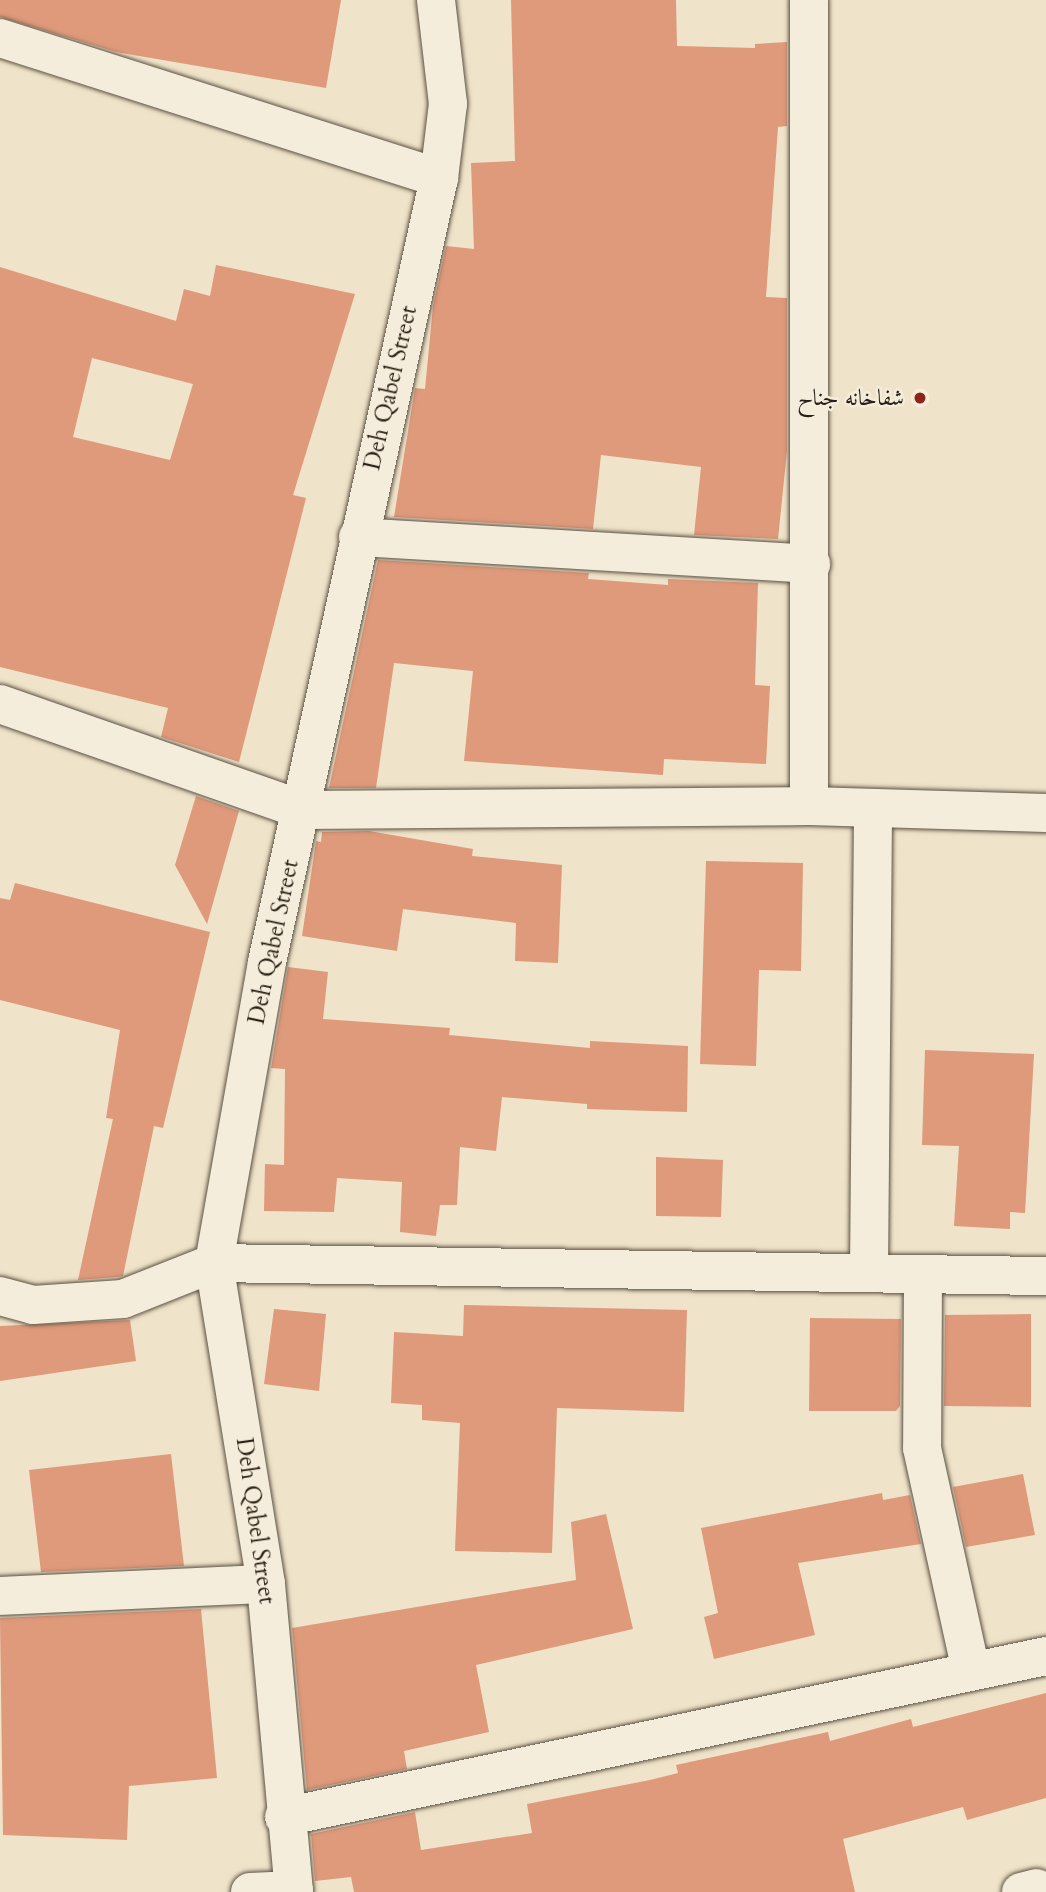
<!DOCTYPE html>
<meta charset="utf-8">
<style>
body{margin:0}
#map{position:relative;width:1046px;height:1892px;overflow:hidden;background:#efe3c9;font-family:Cardo,Amiri,serif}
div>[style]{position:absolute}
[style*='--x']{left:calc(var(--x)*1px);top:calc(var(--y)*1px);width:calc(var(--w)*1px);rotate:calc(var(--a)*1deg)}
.building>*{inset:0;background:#df997b}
.roads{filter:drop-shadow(0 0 2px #5b5143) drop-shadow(0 0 2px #5b5143)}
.minor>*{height:38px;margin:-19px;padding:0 19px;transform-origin:19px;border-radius:19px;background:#f5eddc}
.dots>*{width:19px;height:19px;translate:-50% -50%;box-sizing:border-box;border:4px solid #f5eddc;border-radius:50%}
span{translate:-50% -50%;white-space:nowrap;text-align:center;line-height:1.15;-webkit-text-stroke:5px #f5eddc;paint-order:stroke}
.street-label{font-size:23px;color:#2a2016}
.poi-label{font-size:23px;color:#2a2016}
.right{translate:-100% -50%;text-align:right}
</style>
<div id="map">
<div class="building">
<div style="clip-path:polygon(0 0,341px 0,326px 88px,116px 52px,0 17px)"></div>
<div style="clip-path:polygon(511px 0,676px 0,677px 46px,755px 48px,755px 44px,787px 42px,787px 126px,778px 127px,766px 297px,787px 298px,787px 451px,778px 539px,694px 535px,701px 467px,601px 455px,593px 529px,394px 517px,415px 388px,425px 389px,433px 306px,446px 246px,474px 249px,471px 163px,515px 161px)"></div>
<div style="clip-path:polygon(evenodd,216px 265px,355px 294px,293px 495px,306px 498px,239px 762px,161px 737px,168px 708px,0 667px,0 267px,176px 321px,184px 289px,210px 296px,216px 265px,92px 358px,193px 384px,170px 460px,73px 437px,92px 358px)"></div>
<div style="clip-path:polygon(378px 560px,589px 573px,588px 579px,668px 585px,668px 579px,758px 583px,755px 685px,770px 686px,766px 764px,664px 759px,663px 775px,464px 761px,473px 671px,394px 663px,376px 788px,329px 788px)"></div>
<div style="clip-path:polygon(196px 796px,239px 811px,207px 924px,175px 865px)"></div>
<div style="clip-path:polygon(369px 831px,473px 849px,472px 856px,562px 865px,558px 963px,515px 961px,516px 923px,403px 909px,397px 951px,302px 936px,316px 841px,321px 842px,322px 832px)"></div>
<div style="clip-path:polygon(706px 861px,803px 863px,801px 971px,759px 970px,756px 1066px,700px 1064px)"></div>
<div style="clip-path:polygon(15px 883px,210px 932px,163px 1128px,154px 1126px,123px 1276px,118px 1277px,78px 1280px,113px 1119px,106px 1118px,120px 1030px,0 1000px,0 898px,10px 900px)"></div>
<div style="clip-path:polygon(288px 967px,328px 972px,323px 1019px,450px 1028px,449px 1035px,590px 1048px,590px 1041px,688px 1046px,687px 1112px,587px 1109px,587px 1104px,502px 1097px,496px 1151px,460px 1147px,457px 1205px,440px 1205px,436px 1236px,400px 1232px,402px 1182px,337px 1178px,334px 1212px,264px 1211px,265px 1164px,284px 1165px,285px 1069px,271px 1068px)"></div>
<div style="clip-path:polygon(925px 1050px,1034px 1054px,1025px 1213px,1010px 1212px,1010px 1229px,954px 1226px,959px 1146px,922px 1145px)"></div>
<div style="clip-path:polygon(656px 1157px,723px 1160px,721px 1217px,656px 1216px)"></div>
<div style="clip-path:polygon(464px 1305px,687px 1310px,684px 1412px,557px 1408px,552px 1553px,455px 1551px,460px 1423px,422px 1420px,422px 1405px,391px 1403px,394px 1332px,463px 1336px)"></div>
<div style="clip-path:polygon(274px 1309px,326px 1314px,319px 1391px,264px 1384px)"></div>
<div style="clip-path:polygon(1031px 1314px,1031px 1407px,944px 1406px,945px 1315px)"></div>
<div style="clip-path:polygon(810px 1318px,901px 1319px,900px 1406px,896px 1411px,809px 1411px)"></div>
<div style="clip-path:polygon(130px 1320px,136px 1361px,0 1381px,0 1326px)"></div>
<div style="clip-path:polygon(171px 1454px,184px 1566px,41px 1572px,29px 1470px)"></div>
<div style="clip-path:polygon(1023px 1474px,1035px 1535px,966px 1547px,953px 1487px)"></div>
<div style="clip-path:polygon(882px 1493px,883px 1500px,910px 1495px,921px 1544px,798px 1563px,815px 1635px,714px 1659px,704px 1617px,718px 1613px,701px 1528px)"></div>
<div style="clip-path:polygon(606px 1514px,633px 1629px,476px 1665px,489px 1732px,404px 1751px,407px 1769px,307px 1790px,292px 1628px,576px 1580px,571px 1522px)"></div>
<div style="clip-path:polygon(201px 1609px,217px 1778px,129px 1786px,127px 1840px,3px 1835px,0 1618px)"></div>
<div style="clip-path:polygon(1046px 1693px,1046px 1798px,967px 1820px,963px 1807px,843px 1839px,855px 1892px,354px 1892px,351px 1877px,315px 1881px,311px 1834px,415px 1812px,421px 1850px,532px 1833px,527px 1804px,650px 1780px,678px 1773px,676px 1765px,828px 1732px,830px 1741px,911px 1719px,913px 1727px)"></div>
</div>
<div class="roads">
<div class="minor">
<div style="--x:0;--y:38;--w:461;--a:17.7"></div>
<div style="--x:358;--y:537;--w:454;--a:3.4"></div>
<div style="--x:0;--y:704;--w:320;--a:19.3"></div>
<div style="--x:302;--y:810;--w:507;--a:-0.45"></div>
<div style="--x:809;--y:806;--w:237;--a:1.7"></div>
<div style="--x:809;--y:806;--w:806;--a:-90"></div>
<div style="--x:869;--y:1272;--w:463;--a:-89.5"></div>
<div style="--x:923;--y:1277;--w:171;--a:90.3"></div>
<div style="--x:922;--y:1448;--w:227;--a:77.6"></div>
<div style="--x:0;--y:1296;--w:34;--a:15"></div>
<div style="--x:33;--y:1305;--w:90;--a:-3.8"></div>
<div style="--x:123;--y:1299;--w:98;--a:-21.6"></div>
<div style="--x:214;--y:1263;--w:832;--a:0.9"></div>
<div style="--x:0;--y:1596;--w:266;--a:-2.6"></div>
<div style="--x:284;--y:1817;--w:779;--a:-11.93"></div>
<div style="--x:250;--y:1892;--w:44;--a:-2.6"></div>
<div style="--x:294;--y:1892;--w:309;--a:-95.2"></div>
<div style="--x:266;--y:1584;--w:325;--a:-99.2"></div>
<div style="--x:214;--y:1263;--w:306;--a:-80"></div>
<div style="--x:267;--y:962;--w:803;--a:-77.63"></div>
<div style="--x:439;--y:178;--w:75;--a:-83.1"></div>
<div style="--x:448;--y:104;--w:105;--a:-96.6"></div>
<div style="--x:1021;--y:1892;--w:16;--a:-14"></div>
</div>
</div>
<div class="dots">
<div style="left:920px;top:398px;background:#8f2418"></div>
</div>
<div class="street-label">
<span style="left:391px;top:388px;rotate:-77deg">Deh Qabel Street</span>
<span style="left:274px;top:942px;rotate:-78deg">Deh Qabel Street</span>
<span style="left:255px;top:1521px;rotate:82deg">Deh Qabel Street</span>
</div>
<div class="poi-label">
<span class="right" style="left:904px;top:398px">شفاخانه جناح</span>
</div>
</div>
